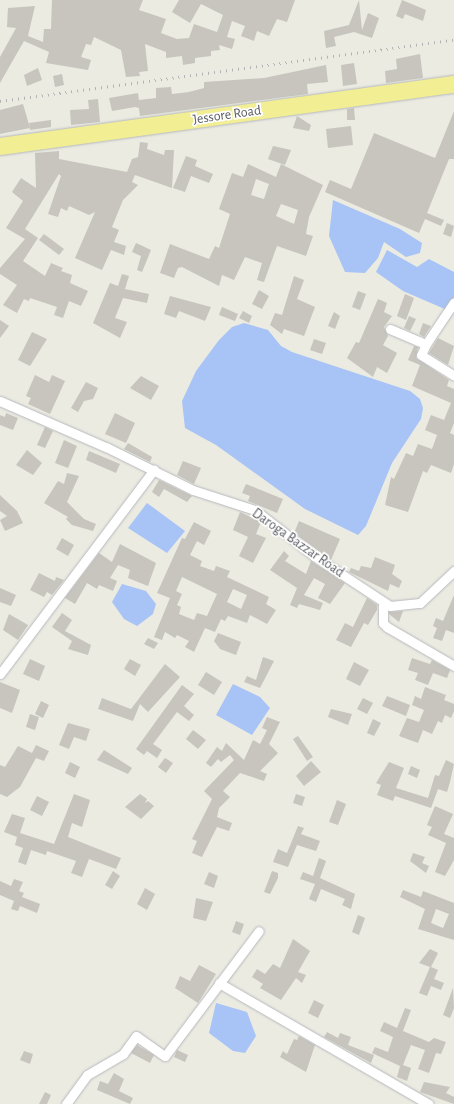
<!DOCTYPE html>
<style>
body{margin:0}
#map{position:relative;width:454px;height:1104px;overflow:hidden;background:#ebebe2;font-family:"Alegreya Sans",sans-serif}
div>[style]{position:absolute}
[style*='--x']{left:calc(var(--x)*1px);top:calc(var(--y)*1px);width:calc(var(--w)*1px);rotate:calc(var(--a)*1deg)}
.water>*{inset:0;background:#a8c3f5}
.building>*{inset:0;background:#c7c5be}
.roads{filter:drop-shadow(0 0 1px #b7b8bd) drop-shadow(0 0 1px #b7b8bd)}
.street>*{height:9px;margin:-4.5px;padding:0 4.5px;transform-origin:4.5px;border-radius:4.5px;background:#fff}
.highway>*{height:17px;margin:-8.5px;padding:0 8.5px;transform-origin:8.5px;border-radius:8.5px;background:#f1ee93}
.rail>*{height:2.5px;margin-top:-1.25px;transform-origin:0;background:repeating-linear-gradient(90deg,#b2b3b3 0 1px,transparent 0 6px)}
span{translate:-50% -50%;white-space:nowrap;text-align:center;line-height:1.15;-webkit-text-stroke:3.5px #fff;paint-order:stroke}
.street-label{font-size:14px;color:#5a5c61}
</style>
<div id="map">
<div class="water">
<div style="clip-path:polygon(333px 200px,400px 229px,422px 243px,420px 253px,406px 257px,384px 242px,378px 258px,365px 273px,345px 272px,329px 236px)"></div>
<div style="clip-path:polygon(387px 250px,417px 267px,429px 259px,454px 272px,454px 297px,447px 310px,403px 291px,376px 272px)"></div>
<div style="clip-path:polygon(244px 323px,268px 330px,281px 346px,292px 352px,410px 391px,420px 399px,423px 408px,421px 419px,392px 463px,366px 526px,358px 535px,305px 509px,216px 445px,185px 428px,182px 401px,196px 371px,219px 340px,232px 327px)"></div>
<div style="clip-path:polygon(147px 503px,185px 531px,167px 553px,128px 528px)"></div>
<div style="clip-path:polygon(122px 584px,146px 591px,156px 604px,153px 614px,137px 626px,124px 619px,112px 602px)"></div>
<div style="clip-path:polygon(233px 684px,260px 697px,270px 708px,252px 735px,216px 715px)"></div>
<div style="clip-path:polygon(216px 1003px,247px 1012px,256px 1036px,245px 1053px,233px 1051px,209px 1033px)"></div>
</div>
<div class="building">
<div style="clip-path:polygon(52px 0,143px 0,139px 10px,166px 19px,161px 33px,177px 39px,189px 38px,194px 24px,217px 32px,223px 15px,201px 4px,190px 23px,172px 12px,179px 0,295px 0,287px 22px,277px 19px,269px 36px,257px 31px,254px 41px,241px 36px,245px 26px,232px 21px,227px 37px,235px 39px,232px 49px,219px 45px,220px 50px,211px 51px,211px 56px,195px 58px,195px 63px,183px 65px,182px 56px,166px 58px,166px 52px,145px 44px,148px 71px,139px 72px,140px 76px,126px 77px,121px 50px,94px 37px,91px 45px,86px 44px,81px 57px,91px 60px,88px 70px,46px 63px,49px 52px,24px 41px,0 83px,0 57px,16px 28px,7px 27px,8px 8px,35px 6px,28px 36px,43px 42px,44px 29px,51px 29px)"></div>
<div style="clip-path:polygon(359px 0,362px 30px,368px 13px,379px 18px,372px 38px,354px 32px,334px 37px,336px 46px,326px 48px,324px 31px,349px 25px)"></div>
<div style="clip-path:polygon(402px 0,426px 10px,423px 21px,405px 14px,403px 19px,396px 16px)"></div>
<div style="clip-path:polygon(420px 54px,423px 78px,386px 83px,385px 71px,397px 69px,396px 59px)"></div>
<div style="clip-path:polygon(354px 63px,357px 84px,343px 86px,341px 65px)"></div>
<div style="clip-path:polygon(326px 65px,328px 82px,307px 84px,308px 94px,140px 116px,139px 108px,135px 107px,112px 111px,109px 98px,138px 93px,139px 100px,156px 98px,156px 88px,171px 87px,172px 94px,189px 92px,204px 88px,204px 82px,264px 78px)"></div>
<div style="clip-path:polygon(38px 68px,42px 80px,27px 86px,24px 75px)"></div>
<div style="clip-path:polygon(62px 74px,64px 85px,55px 87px,53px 76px)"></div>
<div style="clip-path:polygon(98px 99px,100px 122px,71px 125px,70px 110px,89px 109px,88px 100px)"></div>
<div style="clip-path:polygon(23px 104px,30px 128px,0 134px,0 110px)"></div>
<div style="clip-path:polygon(354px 108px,355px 120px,347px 120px,347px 109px)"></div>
<div style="clip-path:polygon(454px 111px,454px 159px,449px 159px,427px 213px,444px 220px,441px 226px,425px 219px,419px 233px,325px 192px,330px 180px,351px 189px,374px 133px,435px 158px)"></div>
<div style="clip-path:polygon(297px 116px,311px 125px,309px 131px,293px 128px)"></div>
<div style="clip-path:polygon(51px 120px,51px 127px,30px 130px,29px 123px)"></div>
<div style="clip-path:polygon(351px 126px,353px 145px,328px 148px,326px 129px)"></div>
<div style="clip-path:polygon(140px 142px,148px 143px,147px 149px,164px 155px,165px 150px,174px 150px,172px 188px,135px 175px,132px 182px,138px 185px,123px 200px,112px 227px,119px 230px,114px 242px,126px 246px,124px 255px,111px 250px,102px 270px,75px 258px,95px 212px,89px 215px,69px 206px,67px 211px,61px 208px,58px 217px,48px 214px,61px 176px,59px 174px,25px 229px,38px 238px,23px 261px,45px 276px,51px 263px,63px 268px,61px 271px,72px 275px,70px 283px,88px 291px,81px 306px,69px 301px,63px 318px,54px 315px,57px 307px,30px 298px,29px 301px,24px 299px,17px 313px,3px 305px,17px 285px,0 274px,0 268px,25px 239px,6px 228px,23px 201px,12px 192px,21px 178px,36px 188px,35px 153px,59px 151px,59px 159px,127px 172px,132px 159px,138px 157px)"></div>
<div style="clip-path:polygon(273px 146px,291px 150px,285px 165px,268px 159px)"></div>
<div style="clip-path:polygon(186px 156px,197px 160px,195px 166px,213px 174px,209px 183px,191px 176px,185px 192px,173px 188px)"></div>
<div style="clip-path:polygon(evenodd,248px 164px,276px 177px,281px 164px,323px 185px,309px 217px,306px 234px,313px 236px,306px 256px,277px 246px,264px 282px,257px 280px,262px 263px,245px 257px,234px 280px,222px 275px,219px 286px,182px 267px,178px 268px,174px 278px,160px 273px,170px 244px,209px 259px,215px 246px,219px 248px,230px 214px,219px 209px,232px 173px,243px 177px,248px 164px,256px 179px,269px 184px,264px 199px,251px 195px,256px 179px,248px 164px,281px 204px,298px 210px,294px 224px,276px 216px,281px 204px)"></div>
<div style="clip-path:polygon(447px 223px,454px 226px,451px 237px,443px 234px)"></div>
<div style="clip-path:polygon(44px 234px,64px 249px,59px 255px,39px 240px)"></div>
<div style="clip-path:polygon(136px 243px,151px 250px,142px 272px,137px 270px,141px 256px,132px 252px)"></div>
<div style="clip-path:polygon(122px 274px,129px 276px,125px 289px,149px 294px,147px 303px,123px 298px,115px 318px,127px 322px,120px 338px,93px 323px,110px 283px,118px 286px)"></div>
<div style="clip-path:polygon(294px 276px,304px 280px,297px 299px,315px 307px,304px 336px,284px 329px,282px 334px,270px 325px,275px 313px,282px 315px)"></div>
<div style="clip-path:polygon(259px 290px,269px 296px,262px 309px,252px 304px)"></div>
<div style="clip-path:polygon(358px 291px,366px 294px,360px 310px,352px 307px)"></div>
<div style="clip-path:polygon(405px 294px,414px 298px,406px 320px,397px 316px)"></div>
<div style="clip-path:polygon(170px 296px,211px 307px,205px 321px,179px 311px,176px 318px,164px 314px)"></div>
<div style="clip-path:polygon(378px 299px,387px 303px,384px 312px,392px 316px,384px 327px,388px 336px,383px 345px,397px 353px,387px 373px,377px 367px,373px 377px,347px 358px,356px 342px,359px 343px)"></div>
<div style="clip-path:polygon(222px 307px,238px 314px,235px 321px,219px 315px)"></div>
<div style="clip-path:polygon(243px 311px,252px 316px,249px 323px,239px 318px)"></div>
<div style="clip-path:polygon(334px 312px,340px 316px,335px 329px,328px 326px)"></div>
<div style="clip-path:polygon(409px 316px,416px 319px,410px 331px,404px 328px)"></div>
<div style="clip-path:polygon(0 320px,9px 326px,0 338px)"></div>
<div style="clip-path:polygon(423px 323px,431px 326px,424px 337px,419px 334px)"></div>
<div style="clip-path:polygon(32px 332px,47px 339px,30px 366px,18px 360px)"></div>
<div style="clip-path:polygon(438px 338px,454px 346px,448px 365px,429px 353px)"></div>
<div style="clip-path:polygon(314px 339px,326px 343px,322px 354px,310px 350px)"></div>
<div style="clip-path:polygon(414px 346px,418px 347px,416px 358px,449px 380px,447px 386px,454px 389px,454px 423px,450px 433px,454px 435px,454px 464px,451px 473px,431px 465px,427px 473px,423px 471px,408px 512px,385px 505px,391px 477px,394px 479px,406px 453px,413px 456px,418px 444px,432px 449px,437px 435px,425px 430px,431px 415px,444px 420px,451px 403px,412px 386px,420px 365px,408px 360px)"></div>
<div style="clip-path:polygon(35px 375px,49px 382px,52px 375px,65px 381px,50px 414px,28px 404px,31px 398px,26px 396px)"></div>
<div style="clip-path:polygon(141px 376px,159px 386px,151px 400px,130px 388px)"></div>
<div style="clip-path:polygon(86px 382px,98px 388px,93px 399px,84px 401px,78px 412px,71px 408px)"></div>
<div style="clip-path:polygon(6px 413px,18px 418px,13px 430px,0 425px,0 415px,5px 417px)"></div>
<div style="clip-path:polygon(115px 413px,135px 423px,126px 443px,105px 434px)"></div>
<div style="clip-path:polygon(45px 427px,53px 431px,45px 448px,37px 445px)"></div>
<div style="clip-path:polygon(64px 440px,77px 446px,68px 468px,55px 463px)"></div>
<div style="clip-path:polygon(128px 443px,152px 457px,150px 462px,124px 449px)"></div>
<div style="clip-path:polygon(27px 450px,42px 463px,33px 475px,16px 465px)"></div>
<div style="clip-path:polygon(89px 451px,120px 464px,116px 473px,86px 460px)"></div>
<div style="clip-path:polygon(183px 461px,201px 468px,194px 484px,177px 475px)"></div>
<div style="clip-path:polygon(67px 473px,79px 476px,67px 502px,84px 519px,96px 524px,93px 531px,72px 525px,66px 519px,68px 517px,44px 503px,58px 481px,64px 484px)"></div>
<div style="clip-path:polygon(159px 480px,192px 496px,187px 502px,164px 489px,159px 497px,152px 492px)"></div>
<div style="clip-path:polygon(246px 484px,283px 499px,277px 513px,248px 501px,250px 496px,242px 493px)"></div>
<div style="clip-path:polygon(0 495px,17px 511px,23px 523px,5px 531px,0 520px,7px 516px,0 511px)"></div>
<div style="clip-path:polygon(240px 512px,261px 522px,256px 534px,266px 538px,253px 563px,239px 556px,248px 537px,233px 530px)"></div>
<div style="clip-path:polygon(299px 521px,340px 539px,331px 560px,294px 533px)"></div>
<div style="clip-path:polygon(evenodd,194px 522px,211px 531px,204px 545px,197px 541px,190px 555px,202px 561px,200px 566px,214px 571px,216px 566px,230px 571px,227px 577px,269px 597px,266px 604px,276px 610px,267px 624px,250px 615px,247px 623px,228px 616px,225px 621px,221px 619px,215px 632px,205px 628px,194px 652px,185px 647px,189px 641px,177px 635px,175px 638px,165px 632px,162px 640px,154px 637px,170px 598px,157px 593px,182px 538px,185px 539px,194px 522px,182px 577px,217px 594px,207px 616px,197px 613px,194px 620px,179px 614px,181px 607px,177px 605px,182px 594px,176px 591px,182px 577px,194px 522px,233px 589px,247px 595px,241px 609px,227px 602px,233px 589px)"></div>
<div style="clip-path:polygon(62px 538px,74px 545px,68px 556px,56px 549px)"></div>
<div style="clip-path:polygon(120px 544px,156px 563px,148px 586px,128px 578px,130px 570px,118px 565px,110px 578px,117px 581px,113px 591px,99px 585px,97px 589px,87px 583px,75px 604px,65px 598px,99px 553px,112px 562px)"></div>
<div style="clip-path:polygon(284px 551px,289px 556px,285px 561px,306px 574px,311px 561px,345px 583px,330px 604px,318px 598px,325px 584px,314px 578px,304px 595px,323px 603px,320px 610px,299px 604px,297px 608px,290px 605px,297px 588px,270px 570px)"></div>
<div style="clip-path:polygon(375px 557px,395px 565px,392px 574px,402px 581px,399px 588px,390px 584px,388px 591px,349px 572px,351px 568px,359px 571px,361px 566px,371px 568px)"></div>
<div style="clip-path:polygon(39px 573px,55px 581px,56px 577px,64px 580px,52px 595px,47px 592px,44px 597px,30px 590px)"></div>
<div style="clip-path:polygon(0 588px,16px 595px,11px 606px,0 602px)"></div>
<div style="clip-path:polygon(454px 595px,454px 633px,446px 630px,442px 641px,433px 638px,437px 628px,433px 626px,436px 618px,443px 621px)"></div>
<div style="clip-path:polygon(367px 598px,377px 605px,377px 610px,368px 625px,364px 623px,351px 647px,336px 640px,345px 623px,353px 627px)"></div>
<div style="clip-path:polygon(403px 611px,399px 622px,389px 614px,389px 612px)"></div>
<div style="clip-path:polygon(62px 613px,72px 620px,65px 631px,91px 645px,88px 655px,68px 649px,72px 641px,52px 627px)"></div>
<div style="clip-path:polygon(9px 614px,28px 625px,18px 640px,3px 630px)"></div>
<div style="clip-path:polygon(218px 633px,241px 642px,236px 655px,220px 649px,214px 641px)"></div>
<div style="clip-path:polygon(148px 638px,158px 643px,154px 649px,144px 644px)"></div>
<div style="clip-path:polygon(263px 657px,274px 661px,260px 688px,244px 682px,247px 676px,256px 680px)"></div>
<div style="clip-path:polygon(412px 658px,430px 664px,432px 660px,450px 670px,447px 678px,433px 673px,428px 685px,415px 680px,418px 673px,408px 670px)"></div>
<div style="clip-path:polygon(30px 659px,45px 666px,39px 681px,23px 674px)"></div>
<div style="clip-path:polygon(130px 659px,141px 665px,135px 676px,124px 669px)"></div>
<div style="clip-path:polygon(354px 662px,369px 670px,360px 686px,346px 679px)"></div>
<div style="clip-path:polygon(165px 664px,180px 677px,148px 712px,140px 704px,133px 721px,98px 709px,102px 698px,131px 709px)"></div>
<div style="clip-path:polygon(206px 672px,222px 682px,214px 695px,198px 685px)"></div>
<div style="clip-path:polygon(0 682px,20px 690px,12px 713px,0 708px)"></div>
<div style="clip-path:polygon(182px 685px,194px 694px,184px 706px,194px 715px,189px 721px,177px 712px,153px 744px,162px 750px,157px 758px,147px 751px,144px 755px,136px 749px)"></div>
<div style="clip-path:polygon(425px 687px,446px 695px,444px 700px,454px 704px,454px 711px,451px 718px,445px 715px,442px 723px,438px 721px,432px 734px,423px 730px,418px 743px,399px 736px,407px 718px,419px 722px,424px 710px,412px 705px,415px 696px,421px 699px)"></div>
<div style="clip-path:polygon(387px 696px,410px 705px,406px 716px,382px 706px)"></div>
<div style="clip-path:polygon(363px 698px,373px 703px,367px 714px,357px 709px)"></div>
<div style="clip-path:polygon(41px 701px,49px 705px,43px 718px,35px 714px)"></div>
<div style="clip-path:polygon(331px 709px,352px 714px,348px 725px,328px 717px)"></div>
<div style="clip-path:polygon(30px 714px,39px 717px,35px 730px,26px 727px)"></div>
<div style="clip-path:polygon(267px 717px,280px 722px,269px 744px,278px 753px,260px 771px,267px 774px,264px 781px,240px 773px,223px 791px,230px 797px,219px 808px,217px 817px,232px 823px,229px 831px,217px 827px,202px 857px,192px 853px,197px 841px,192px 839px,212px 799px,204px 791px,234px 760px,230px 755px,221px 762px,218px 759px,211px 767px,206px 763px,217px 747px,222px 751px,226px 743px,244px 760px,253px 740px,260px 744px,267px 730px,262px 728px)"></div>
<div style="clip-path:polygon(373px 719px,381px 723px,374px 736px,367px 733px)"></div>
<div style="clip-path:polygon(68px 723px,90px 729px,86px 741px,74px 737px,69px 749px,59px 745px)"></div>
<div style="clip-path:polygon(193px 730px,206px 740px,198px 749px,186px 739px)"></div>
<div style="clip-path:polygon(298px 736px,313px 757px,307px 761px,293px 739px)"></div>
<div style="clip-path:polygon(36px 745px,49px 751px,44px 761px,36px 758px,20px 787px,7px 797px,0 794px,0 765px,5px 767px,18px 746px,32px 753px)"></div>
<div style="clip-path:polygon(104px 750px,132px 768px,128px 774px,97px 760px)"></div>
<div style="clip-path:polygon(165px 758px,173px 763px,166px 773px,158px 767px)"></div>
<div style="clip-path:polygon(446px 760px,454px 764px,450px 782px,447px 792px,438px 789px,431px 808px,395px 796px,393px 801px,377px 795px,381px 785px,376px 783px,389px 762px,404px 768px,396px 788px,428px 798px,435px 775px,439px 776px)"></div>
<div style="clip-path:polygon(311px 761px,321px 772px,304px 786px,296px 776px)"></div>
<div style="clip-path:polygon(70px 762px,80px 767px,75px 778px,65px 773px)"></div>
<div style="clip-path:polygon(411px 766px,420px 770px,417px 778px,408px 774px)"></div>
<div style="clip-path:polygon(74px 794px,90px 800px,82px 827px,72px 823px,68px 837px,121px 858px,116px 869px,89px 859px,82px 877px,71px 873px,76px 861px,47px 851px,46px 855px,31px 850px,26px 865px,18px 862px,23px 848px,15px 845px,17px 837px,4px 832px,12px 814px,25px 818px,20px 833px,54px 844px)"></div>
<div style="clip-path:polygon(140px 794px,147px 799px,145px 803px,148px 801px,154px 806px,141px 819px,125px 807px)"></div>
<div style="clip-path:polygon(296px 794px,305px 797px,302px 806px,293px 803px)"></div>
<div style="clip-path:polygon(37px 796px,49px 802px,42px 816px,30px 810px)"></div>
<div style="clip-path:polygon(337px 800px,346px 804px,338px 825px,329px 822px)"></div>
<div style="clip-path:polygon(435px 806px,453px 814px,444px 834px,454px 838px,454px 860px,445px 876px,435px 872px,446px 843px,428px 835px,432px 827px,427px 825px)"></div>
<div style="clip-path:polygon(298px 826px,304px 828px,301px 834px,320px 841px,316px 851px,297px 845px,288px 867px,273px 862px,278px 849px,287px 853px)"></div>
<div style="clip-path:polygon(413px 853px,425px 857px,422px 863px,429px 866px,426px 873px,410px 861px)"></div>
<div style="clip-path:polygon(319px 858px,326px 861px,320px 878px,355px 894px,351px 909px,342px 905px,345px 899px,321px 889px,316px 902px,309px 899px,315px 884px,300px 879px,303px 872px,313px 876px)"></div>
<div style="clip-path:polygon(113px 871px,120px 876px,112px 889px,105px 885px)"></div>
<div style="clip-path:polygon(272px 871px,278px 873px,278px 878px,270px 894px,264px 892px)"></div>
<div style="clip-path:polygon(209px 872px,218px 876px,214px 888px,204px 884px)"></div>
<div style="clip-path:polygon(14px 879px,23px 882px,19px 891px,24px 893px,22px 897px,40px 904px,37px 913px,20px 906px,18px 911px,11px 909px,14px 901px,0 895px,0 881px,11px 886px)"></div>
<div style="clip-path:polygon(145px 888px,155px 894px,147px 910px,137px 904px)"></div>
<div style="clip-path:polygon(evenodd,403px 890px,421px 897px,423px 891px,454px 903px,454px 940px,418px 929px,425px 909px,400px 897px,403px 890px,436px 909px,449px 914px,443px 928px,431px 923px,436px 909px)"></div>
<div style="clip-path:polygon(196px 898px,213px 902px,206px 921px,193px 918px)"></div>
<div style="clip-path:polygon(358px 915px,365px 918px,359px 935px,352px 932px)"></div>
<div style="clip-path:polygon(236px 921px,244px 924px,240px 935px,232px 932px)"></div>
<div style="clip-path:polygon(293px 939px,310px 951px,298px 972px,306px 975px,302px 983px,296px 978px,281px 1000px,260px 988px,263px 984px,252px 977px,257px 969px,265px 974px,273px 964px,280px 968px)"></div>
<div style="clip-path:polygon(430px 949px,438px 953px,431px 967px,438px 970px,434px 979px,444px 983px,441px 990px,431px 986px,427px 996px,419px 993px,430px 967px,419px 963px)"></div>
<div style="clip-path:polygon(199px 965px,216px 974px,198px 1003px,175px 988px,180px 976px,190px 981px)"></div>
<div style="clip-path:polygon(453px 988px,454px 1008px,450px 1018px,443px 1015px)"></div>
<div style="clip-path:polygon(314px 1000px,324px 1005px,318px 1018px,308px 1013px)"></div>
<div style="clip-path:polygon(405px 1008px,411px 1010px,403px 1031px,429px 1042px,434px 1038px,446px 1042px,441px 1054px,436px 1053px,429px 1073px,418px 1069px,425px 1050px,411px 1045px,403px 1065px,411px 1068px,407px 1081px,397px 1077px,400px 1066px,372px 1053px,375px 1047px,388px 1052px,393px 1037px,380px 1031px,384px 1022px,397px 1028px)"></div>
<div style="clip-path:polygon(327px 1032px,338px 1038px,340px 1033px,351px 1037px,348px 1045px,374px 1055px,371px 1063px,324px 1037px)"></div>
<div style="clip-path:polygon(299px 1036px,315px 1045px,306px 1072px,280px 1057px,283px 1051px,287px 1054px,294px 1039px,297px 1040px)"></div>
<div style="clip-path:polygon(137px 1045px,154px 1055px,150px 1063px,131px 1053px)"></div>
<div style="clip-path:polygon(177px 1050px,188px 1055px,185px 1062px,174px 1057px)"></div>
<div style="clip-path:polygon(24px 1051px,33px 1054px,30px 1064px,20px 1060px)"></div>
<div style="clip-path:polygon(114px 1073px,124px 1079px,119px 1091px,133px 1098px,130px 1104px,97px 1090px,100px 1081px,108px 1084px)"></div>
<div style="clip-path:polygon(424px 1082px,450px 1087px,446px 1093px,454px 1097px,454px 1104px,420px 1092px)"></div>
<div style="clip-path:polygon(45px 1092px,51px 1095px,47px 1104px,39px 1104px)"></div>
</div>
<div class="roads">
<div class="street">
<div style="--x:390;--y:329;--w:39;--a:23"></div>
<div style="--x:426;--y:344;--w:12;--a:114"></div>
<div style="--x:421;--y:355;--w:39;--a:32"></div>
<div style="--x:426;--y:344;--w:50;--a:-56.3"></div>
<div style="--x:0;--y:401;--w:116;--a:23.5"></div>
<div style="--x:106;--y:447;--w:97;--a:26.3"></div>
<div style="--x:193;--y:490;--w:65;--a:17.9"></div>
<div style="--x:255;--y:510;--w:75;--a:37.9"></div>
<div style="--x:314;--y:556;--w:91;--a:33.3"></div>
<div style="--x:390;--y:606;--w:30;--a:-6"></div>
<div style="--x:420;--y:603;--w:47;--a:-43.3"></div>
<div style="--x:383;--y:602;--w:21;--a:90"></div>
<div style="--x:383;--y:623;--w:6;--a:45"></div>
<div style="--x:387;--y:627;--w:78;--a:30.2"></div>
<div style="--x:0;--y:674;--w:256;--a:-53"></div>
<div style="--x:219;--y:983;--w:242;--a:30"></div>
<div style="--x:66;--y:1104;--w:36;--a:-54"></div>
<div style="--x:87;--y:1075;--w:42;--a:-30.3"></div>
<div style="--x:123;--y:1054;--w:22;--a:-54"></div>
<div style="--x:136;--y:1036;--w:35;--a:35"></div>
<div style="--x:165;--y:1056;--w:156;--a:-53.1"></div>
</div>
<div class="highway">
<div style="--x:0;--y:146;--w:458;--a:-7.8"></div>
</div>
</div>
<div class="rail">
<div style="--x:0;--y:101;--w:458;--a:-7.7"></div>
</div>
<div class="street-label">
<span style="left:227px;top:115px;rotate:-8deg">Jessore Road</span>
<span style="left:298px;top:543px;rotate:35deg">Daroga Bazzar Road</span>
</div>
</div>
